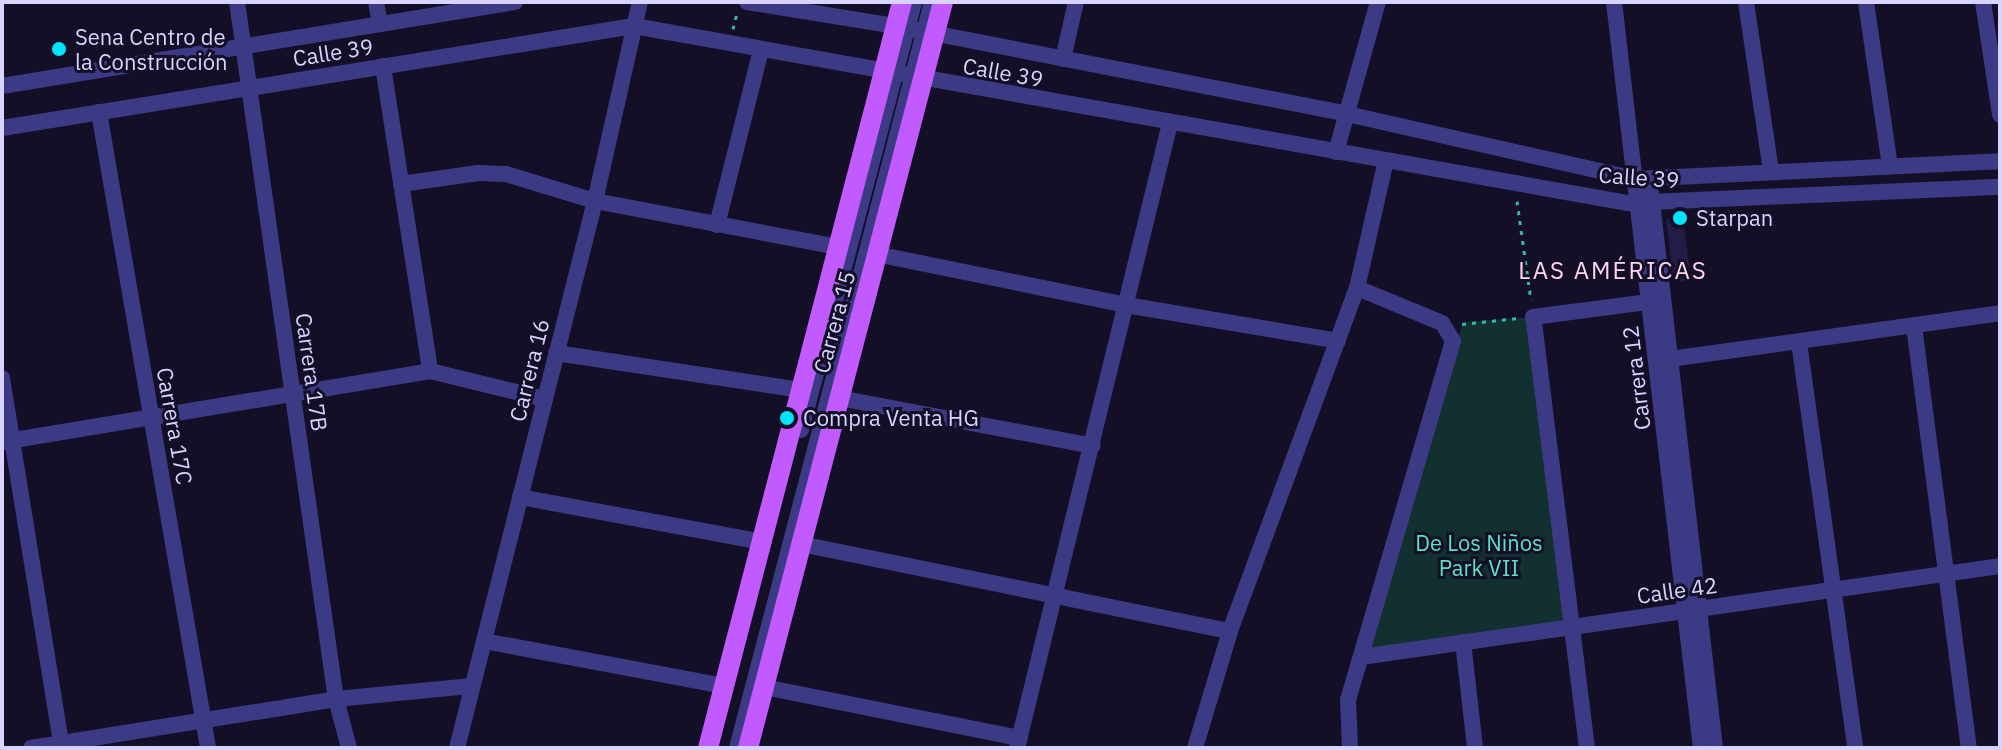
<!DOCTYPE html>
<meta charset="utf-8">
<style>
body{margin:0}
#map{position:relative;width:2002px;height:750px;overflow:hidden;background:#130f26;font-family:"IBM Plex Sans",sans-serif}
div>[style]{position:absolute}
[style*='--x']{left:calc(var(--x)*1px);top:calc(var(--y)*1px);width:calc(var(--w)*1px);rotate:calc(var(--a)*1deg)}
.green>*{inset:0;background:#12302f}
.building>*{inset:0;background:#241b47}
.path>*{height:3px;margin-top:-1.5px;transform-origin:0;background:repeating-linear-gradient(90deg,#2fb8b0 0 4px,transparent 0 10px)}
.minor>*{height:16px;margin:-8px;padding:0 8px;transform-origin:8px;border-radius:8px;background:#3d3a85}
.major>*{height:20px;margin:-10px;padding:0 10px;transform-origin:10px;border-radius:10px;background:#c25bff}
.dots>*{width:22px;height:22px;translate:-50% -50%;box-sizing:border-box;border:4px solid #130f26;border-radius:50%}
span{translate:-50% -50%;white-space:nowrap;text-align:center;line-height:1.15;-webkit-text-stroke:6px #130f26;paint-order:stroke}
.poi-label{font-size:22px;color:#d9d4ff}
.left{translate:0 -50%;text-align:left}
.street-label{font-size:22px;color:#d9d4ff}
.park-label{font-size:22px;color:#5fe0c0}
.neighbourhood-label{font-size:24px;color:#ffd6f0;letter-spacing:2px}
.frame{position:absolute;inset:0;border:4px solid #d9d4ff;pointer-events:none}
</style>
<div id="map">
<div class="green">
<div style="clip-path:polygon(1533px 317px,1573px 627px,1361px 657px,1463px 322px)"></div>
</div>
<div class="building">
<div style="clip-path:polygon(1683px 216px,1691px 280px,1674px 282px,1666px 219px)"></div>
</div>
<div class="path">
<div style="--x:733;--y:29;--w:16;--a:-76"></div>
<div style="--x:1517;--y:201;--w:100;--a:82"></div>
<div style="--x:1462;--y:324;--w:56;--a:-6.1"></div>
</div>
<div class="minor">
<div style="--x:237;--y:2;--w:704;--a:81.92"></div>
<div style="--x:336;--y:699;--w:51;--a:75.1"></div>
<div style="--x:376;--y:2;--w:22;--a:80"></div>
<div style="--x:747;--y:2;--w:151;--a:9.2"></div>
<div style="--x:896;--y:26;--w:460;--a:11"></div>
<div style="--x:1347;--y:114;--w:295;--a:12.7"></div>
<div style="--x:1635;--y:179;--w:365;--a:-2.8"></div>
<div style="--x:1614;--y:2;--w:751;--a:83.35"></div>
<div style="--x:1746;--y:2;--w:171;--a:81.6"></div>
<div style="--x:1866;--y:2;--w:166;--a:81.7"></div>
<div style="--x:1983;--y:2;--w:114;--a:81.4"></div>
<div style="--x:1063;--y:59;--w:58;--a:-77.2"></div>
<div style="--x:383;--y:66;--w:309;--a:81.2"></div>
<div style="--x:2;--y:86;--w:520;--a:-9.3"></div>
<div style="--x:99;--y:112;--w:645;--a:80.27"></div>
<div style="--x:2;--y:128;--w:640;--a:-9.17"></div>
<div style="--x:634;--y:26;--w:1010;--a:10.1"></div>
<div style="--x:1628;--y:203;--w:372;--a:-2.5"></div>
<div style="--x:1336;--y:152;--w:156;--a:-74.4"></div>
<div style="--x:401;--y:184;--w:78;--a:-8.1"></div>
<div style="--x:478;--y:173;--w:28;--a:2"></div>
<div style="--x:506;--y:174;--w:93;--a:16.9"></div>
<div style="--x:595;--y:201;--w:248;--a:10.7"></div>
<div style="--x:1651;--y:193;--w:559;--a:83.42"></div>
<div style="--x:717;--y:225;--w:180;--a:-75.9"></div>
<div style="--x:876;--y:254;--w:255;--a:11.5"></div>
<div style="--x:1126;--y:305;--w:215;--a:9.6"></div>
<div style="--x:1914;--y:326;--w:426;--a:82.6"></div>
<div style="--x:1799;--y:342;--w:410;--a:82.1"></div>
<div style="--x:556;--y:353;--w:249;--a:8.6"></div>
<div style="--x:1670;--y:359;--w:333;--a:-7.9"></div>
<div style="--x:2;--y:378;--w:375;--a:80.8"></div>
<div style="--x:839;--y:398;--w:258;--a:10.7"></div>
<div style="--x:801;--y:430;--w:443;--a:-75.2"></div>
<div style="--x:2;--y:442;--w:434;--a:-9.4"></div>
<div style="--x:430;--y:371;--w:118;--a:13.7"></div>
<div style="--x:520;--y:497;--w:247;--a:10.5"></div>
<div style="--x:801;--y:544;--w:438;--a:11.5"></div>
<div style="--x:484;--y:641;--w:245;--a:10.6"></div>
<div style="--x:1463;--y:642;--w:107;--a:83.5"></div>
<div style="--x:1361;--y:657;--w:645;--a:-8.1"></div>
<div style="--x:764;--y:687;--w:261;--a:11.3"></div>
<div style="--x:31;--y:748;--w:309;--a:-9.1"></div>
<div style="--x:336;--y:699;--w:137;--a:-5.5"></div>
<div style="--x:457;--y:748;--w:564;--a:-75.84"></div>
<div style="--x:595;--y:201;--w:204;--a:-77.3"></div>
<div style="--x:737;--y:748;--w:771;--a:-75.35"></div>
<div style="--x:1017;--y:748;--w:643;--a:-76.24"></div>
<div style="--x:1195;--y:748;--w:122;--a:-73.3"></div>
<div style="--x:1230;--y:631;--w:366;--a:-69.7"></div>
<div style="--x:1357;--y:288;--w:131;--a:-77.2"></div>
<div style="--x:1350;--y:748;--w:48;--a:-92.4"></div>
<div style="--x:1348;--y:700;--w:374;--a:-73.7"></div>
<div style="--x:1453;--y:341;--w:21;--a:-121"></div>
<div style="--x:1442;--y:323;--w:92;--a:-157.6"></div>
<div style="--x:1587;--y:748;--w:434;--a:-97.1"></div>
<div style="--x:1533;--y:317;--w:117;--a:-7.4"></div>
</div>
<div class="major">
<div style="--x:708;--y:748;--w:771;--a:-75.42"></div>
<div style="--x:748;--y:748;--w:771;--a:-75.35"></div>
</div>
<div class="dots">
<div style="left:59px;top:49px;background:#00e5ff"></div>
<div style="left:1680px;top:218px;background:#00e5ff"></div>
<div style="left:787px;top:418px;background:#00e5ff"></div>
</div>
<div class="poi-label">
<span class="left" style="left:75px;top:49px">Sena Centro de<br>la Construcción</span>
<span class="left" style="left:1696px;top:218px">Starpan</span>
<span class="left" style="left:803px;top:418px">Compra Venta HG</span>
</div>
<div class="street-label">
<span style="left:333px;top:52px;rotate:-9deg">Calle 39</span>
<span style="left:1003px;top:72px;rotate:10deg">Calle 39</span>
<span style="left:1639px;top:177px;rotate:4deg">Calle 39</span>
<span style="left:834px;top:322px;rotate:-75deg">Carrera 15</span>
<span style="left:529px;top:370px;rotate:-76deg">Carrera 16</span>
<span style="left:312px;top:372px;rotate:82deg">Carrera 17B</span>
<span style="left:1636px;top:378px;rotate:-97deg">Carrera 12</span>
<span style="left:175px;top:426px;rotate:80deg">Carrera 17C</span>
<span style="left:1677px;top:590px;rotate:-8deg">Calle 42</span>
</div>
<div class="park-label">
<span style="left:1479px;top:555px">De Los Niños<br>Park VII</span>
</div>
<div class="neighbourhood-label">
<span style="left:1613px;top:271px">LAS AMÉRICAS</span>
</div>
<div class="frame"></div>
</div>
